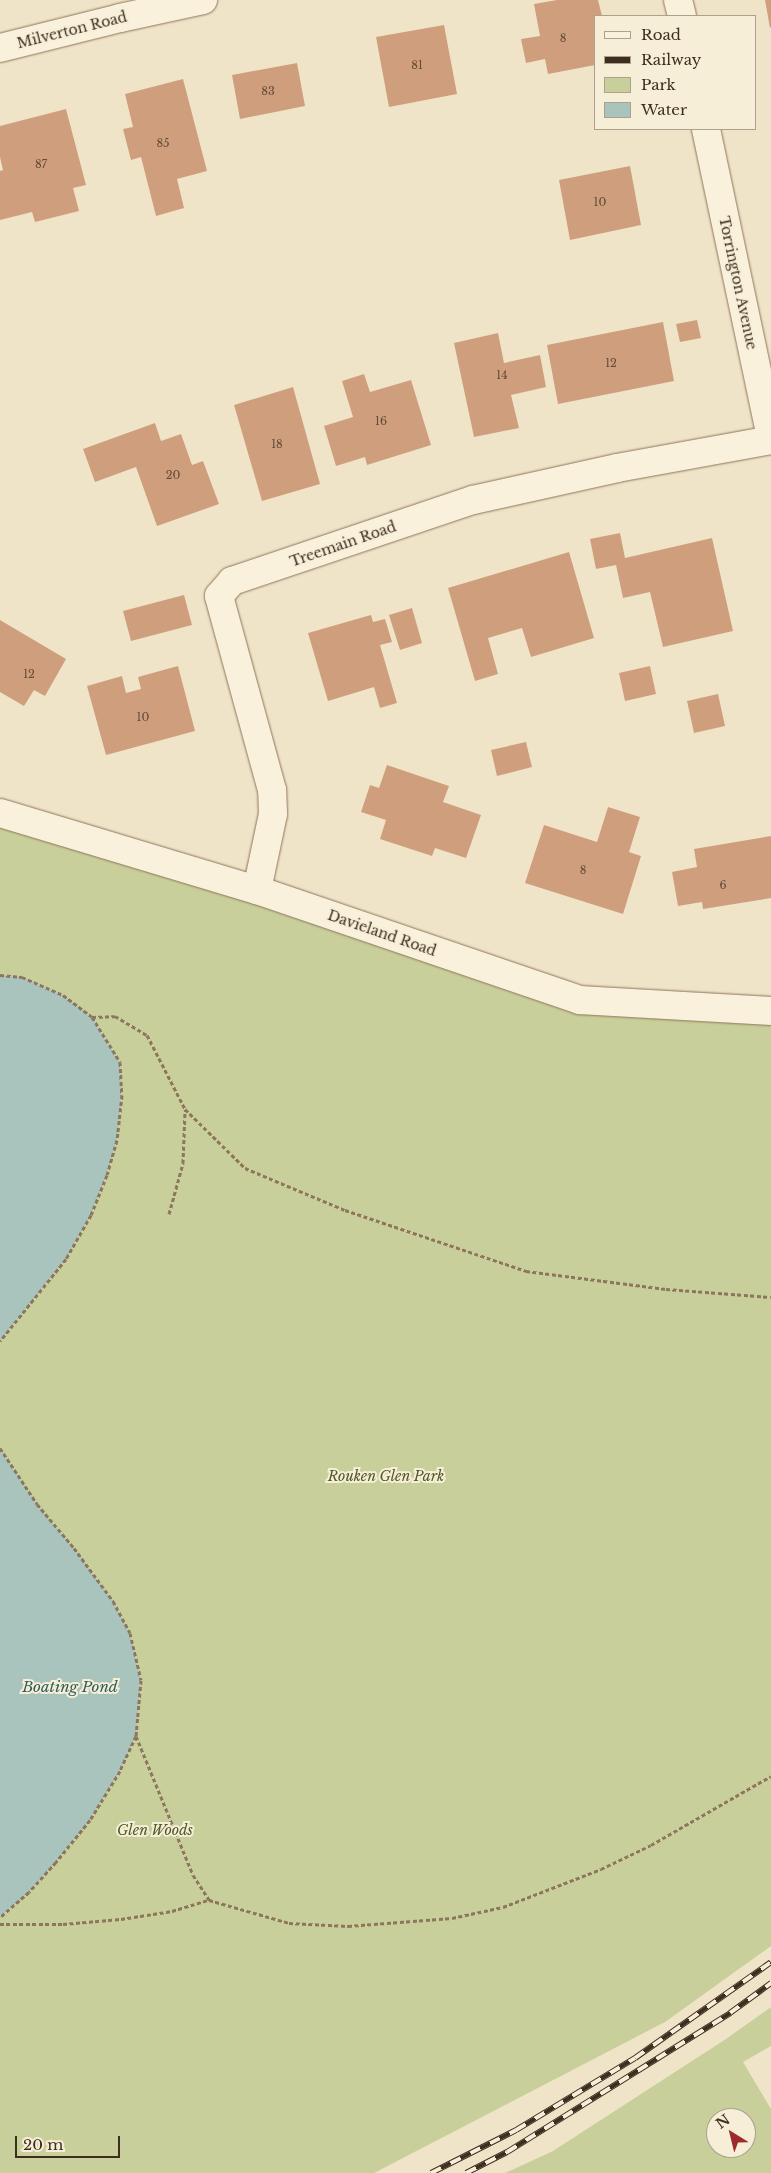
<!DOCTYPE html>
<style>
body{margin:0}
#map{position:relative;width:771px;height:2173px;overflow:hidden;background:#f0e4c8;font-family:"Libre Baskerville",serif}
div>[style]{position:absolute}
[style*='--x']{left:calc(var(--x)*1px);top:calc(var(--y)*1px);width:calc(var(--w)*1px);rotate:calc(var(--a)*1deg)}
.green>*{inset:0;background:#c9cf9b}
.water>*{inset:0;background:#a9c4bc}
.building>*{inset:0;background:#cf9f7d}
.path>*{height:3px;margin-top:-1.5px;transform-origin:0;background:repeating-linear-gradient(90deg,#8d765c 0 4px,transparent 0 6.5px)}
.roads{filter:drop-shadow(0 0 1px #8d765c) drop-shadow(0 0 1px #8d765c)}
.minor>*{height:28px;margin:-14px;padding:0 14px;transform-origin:14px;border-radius:14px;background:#faf1dc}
.rail>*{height:5.5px;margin-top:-2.75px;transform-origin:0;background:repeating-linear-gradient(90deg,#f7eed8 0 11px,#3d2e20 0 22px);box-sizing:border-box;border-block:1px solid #3d2e20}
span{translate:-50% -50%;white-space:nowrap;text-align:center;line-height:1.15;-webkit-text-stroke:4px #f7eed8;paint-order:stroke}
.number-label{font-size:11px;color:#624a37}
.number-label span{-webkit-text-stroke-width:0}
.street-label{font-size:14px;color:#3d2e20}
.park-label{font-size:14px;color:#4d5a26;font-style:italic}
.water-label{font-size:15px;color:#2f5d5a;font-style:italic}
.legend{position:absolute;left:594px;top:15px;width:162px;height:115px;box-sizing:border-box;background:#f7eed8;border:1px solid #ada18e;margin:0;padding:6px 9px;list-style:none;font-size:15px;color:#3d2e20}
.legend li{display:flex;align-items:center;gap:10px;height:25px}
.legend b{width:25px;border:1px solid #ada18e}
.north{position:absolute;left:706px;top:2108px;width:50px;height:50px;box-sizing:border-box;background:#f7eed8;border:1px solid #ada18e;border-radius:50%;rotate:324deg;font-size:14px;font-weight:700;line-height:20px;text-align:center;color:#3d2e20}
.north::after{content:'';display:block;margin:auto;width:18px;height:22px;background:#9e2a2b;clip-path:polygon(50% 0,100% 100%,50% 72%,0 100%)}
.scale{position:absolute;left:15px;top:2136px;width:105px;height:22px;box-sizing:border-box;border:2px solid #3d2e20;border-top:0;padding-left:6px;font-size:15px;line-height:18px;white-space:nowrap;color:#3d2e20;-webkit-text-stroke:4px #f7eed8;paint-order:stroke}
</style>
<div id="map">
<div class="green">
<div style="clip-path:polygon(0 813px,580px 1000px,771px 1011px,771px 1946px,665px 2022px,374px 2173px,0 2173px)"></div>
<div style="clip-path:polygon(evenodd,771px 2007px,771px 2046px,743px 2062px,771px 2109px,771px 2173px,505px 2173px,553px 2151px,726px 2039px,771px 2007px,716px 2118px,746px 2118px,746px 2148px,716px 2148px,716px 2118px)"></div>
</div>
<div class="water">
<div style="clip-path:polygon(0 975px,22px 977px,63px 995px,92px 1017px,120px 1062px,122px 1095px,117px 1140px,107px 1175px,91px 1215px,66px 1259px,0 1341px)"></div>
<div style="clip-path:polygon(0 1448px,37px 1504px,74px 1548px,113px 1601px,130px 1633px,141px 1680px,136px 1736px,120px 1771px,90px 1820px,56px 1862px,29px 1892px,0 1917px)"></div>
</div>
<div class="building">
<div style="clip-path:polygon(557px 0,598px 0,602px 16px,595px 16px,595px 65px,548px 74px,545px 59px,526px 63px,521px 39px,540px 36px,534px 4px)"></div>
<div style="clip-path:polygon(765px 0,771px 0,771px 27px,770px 28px)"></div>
<div style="clip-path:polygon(444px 25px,457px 94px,389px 107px,376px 37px)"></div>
<div style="clip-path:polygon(297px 63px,305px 106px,240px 119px,232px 75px)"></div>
<div style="clip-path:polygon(183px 79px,207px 171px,177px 179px,184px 208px,156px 216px,141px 157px,131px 160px,123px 129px,133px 127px,125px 94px)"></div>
<div style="clip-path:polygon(66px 109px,86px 185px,73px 188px,79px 211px,35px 222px,32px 212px,0 220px,0 171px,3px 170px,0 157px,0 126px)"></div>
<div style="clip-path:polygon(630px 166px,641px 225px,570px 240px,559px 180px)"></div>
<div style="clip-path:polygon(697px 320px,701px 338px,680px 342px,676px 324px)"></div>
<div style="clip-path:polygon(663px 322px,674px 381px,558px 404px,547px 345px)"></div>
<div style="clip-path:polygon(498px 333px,504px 363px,540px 355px,546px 387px,511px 395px,519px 428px,474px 437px,454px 343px)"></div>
<div style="clip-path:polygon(364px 374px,370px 392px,411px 380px,431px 445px,367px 465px,365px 457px,336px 466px,324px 426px,353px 417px,342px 381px)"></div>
<div style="clip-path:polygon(293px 387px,320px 484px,262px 501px,234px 405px)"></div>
<div style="clip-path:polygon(155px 423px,161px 441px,181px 434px,192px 465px,203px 461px,219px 504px,157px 526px,136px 467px,95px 482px,83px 449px)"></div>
<div style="clip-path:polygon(620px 533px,625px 558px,712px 538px,733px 631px,663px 647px,650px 592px,623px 598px,616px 565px,596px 569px,590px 539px)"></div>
<div style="clip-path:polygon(569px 552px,594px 638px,531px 657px,522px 628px,488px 638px,498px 674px,475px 681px,448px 588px)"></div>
<div style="clip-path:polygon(184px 595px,192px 625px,131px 641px,123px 611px)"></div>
<div style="clip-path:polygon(412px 608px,422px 643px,400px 650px,389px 615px)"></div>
<div style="clip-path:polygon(371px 615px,373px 622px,385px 619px,392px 642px,380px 645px,397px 703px,380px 708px,374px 687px,328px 701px,308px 633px)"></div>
<div style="clip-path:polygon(0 620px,66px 659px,45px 696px,34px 690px,24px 706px,0 692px)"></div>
<div style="clip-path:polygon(178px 666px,195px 731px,106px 755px,87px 686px,122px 676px,126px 693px,141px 689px,138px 677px)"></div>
<div style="clip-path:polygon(650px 666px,656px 694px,625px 701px,619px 673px)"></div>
<div style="clip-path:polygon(718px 694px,725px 726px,694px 733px,687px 701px)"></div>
<div style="clip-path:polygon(526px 742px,532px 767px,497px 776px,491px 750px)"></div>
<div style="clip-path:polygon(387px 765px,449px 786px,443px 802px,481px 815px,466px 858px,435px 848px,432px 856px,380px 839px,386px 820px,361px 812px,370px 785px,379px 788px)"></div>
<div style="clip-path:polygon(608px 807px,640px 817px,629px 852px,641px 856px,623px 914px,525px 883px,544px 825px,597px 842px)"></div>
<div style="clip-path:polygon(771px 836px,771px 898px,703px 909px,702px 902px,678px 906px,672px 872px,697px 867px,694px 849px)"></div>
</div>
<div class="path">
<div style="--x:0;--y:975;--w:22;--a:5"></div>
<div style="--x:22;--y:977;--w:45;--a:23.7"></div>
<div style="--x:63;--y:995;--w:36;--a:37"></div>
<div style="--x:92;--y:1017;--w:53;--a:58.1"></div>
<div style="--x:120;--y:1062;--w:33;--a:87"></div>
<div style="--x:122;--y:1095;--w:45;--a:96.3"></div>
<div style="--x:117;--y:1140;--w:36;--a:106"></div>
<div style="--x:107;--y:1175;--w:43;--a:111.8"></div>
<div style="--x:91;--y:1215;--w:51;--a:119.6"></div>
<div style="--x:66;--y:1259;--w:105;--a:128.8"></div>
<div style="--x:92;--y:1017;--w:23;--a:-2"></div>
<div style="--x:115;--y:1016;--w:37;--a:31"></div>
<div style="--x:147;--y:1035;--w:83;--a:62.8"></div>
<div style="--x:185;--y:1109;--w:84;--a:44.5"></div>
<div style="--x:245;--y:1168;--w:108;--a:22.8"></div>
<div style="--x:345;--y:1210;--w:191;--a:18.6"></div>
<div style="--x:526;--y:1271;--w:141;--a:7.3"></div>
<div style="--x:666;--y:1289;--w:105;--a:4.4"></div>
<div style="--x:169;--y:1214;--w:53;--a:-74.6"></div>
<div style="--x:183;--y:1163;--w:53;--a:-87.8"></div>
<div style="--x:0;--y:1448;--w:67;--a:56.5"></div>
<div style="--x:37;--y:1504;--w:57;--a:49.9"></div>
<div style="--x:74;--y:1548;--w:66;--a:53.7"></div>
<div style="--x:113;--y:1601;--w:36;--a:62"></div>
<div style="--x:130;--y:1633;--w:48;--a:76.8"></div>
<div style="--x:141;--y:1680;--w:56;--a:95.1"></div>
<div style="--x:136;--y:1736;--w:38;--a:115"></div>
<div style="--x:120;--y:1771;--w:57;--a:121.5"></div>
<div style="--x:90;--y:1820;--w:54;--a:129"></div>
<div style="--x:56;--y:1862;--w:40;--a:132"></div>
<div style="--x:29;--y:1892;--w:38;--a:139"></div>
<div style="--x:136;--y:1736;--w:150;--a:67.7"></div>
<div style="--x:193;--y:1875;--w:30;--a:57"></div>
<div style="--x:0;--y:1924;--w:63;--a:0"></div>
<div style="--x:63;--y:1924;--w:58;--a:-4.9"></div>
<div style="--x:121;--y:1919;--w:52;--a:-8.9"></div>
<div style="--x:172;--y:1911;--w:39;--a:-17"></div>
<div style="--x:209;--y:1900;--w:83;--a:16"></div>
<div style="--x:289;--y:1923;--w:59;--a:2.9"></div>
<div style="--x:348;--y:1926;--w:104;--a:-4.4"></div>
<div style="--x:452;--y:1918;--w:52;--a:-12.2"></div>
<div style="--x:503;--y:1907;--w:105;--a:-21.2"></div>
<div style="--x:601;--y:1869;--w:55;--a:-25.6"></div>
<div style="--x:651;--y:1845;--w:138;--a:-29.9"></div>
</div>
<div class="roads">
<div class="minor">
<div style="--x:678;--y:0;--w:16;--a:76"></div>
<div style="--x:0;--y:48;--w:124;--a:-14"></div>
<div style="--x:120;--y:18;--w:85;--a:-12.2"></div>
<div style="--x:706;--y:129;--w:316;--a:78.1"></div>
<div style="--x:0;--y:813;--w:268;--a:16.7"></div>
<div style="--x:257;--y:890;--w:341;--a:18.8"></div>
<div style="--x:580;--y:1000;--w:191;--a:3.3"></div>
<div style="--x:257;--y:890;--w:78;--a:-78.1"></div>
<div style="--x:273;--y:814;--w:24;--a:-92"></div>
<div style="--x:272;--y:790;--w:201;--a:-105.3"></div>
<div style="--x:219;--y:596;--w:20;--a:-49"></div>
<div style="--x:232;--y:581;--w:254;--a:-18.6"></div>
<div style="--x:473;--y:500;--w:148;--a:-12.5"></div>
<div style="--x:617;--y:468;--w:157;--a:-10.3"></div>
</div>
</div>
<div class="rail">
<div style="--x:431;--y:2173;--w:95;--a:-26.8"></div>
<div style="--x:516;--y:2130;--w:139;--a:-31.2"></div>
<div style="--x:635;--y:2058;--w:166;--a:-35.2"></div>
<div style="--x:466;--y:2173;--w:46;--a:-27.1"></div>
<div style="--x:507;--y:2152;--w:263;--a:-31.9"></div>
<div style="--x:730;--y:2013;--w:51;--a:-36.2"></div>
</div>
<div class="number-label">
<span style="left:563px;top:38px">8</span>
<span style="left:417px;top:65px">81</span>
<span style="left:268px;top:91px">83</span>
<span style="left:163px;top:143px">85</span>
<span style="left:41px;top:164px">87</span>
<span style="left:600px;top:202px">10</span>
<span style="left:611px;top:363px">12</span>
<span style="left:502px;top:375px">14</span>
<span style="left:381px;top:421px">16</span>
<span style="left:277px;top:444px">18</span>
<span style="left:173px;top:475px">20</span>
<span style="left:29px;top:674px">12</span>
<span style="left:143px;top:717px">10</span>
<span style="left:583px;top:870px">8</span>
<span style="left:723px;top:885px">6</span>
</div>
<div class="street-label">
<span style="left:72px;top:30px;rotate:-14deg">Milverton Road</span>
<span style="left:738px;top:283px;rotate:78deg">Torrington Avenue</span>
<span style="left:343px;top:544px;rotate:-19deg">Treemain Road</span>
<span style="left:382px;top:933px;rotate:19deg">Davieland Road</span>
</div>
<div class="park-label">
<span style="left:386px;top:1476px">Rouken Glen Park</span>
<span style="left:155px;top:1830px">Glen Woods</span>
</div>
<div class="water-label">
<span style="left:70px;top:1687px">Boating Pond</span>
</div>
<ul class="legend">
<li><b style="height:6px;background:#faf1dc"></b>Road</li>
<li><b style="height:6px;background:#3d2e20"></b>Railway</li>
<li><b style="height:14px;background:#c9cf9b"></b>Park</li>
<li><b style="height:14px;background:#a9c4bc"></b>Water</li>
</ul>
<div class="north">N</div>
<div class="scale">20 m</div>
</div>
